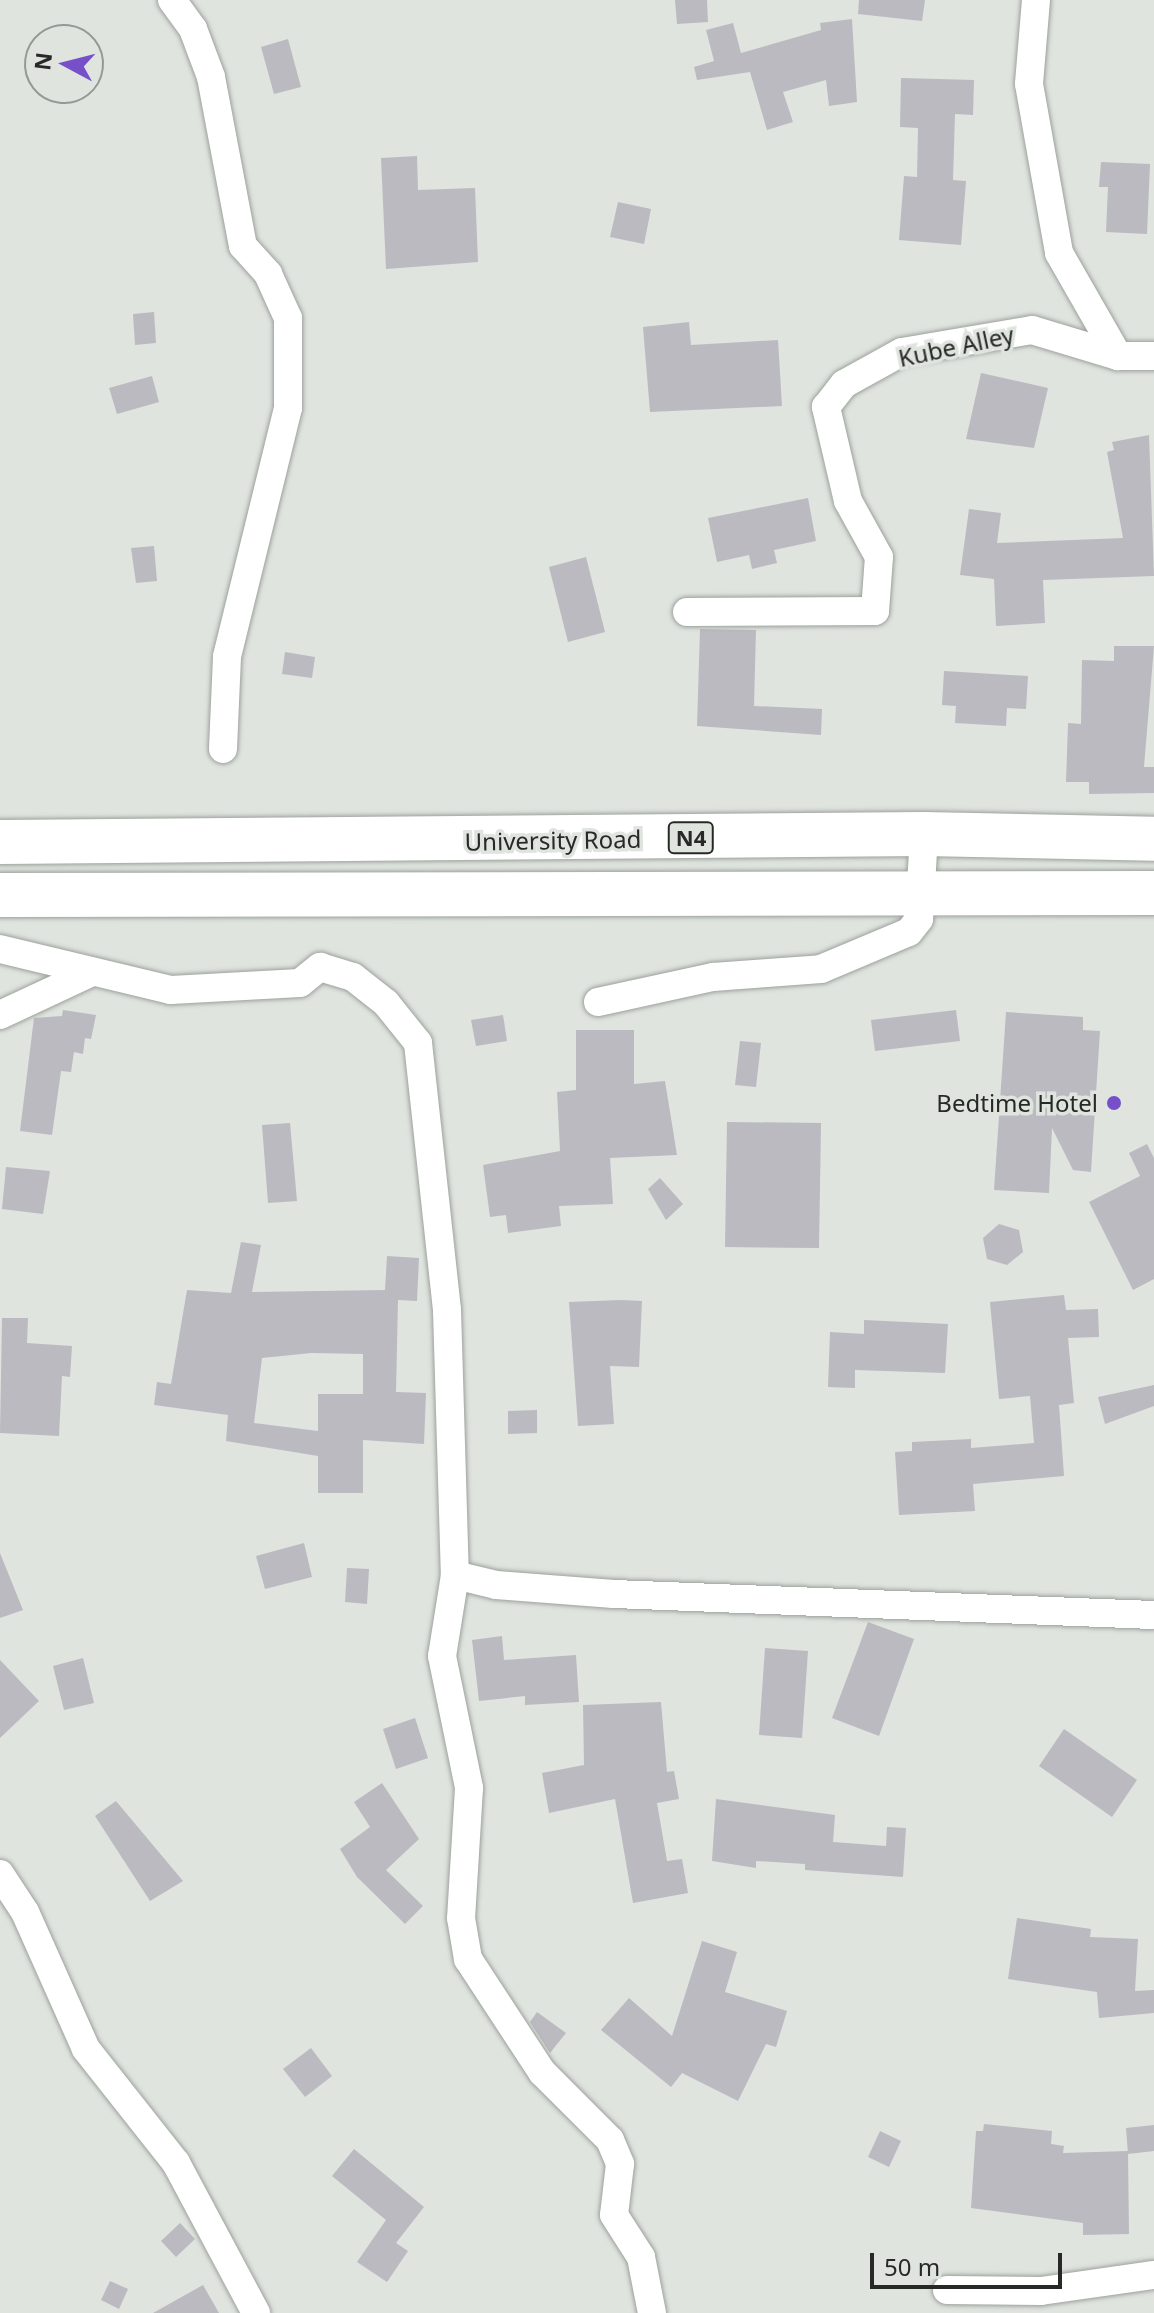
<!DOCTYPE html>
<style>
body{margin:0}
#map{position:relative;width:1154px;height:2313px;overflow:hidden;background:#dfe4df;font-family:"Noto Sans",sans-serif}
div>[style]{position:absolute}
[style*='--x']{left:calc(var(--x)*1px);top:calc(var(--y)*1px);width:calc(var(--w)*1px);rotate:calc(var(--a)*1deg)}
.building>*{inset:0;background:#bbbac0}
.roads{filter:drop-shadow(0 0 2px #9da19c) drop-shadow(0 0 2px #9da19c)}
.minor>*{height:28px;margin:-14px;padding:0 14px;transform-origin:14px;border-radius:14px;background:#fff}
.trunk>*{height:44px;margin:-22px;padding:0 22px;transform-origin:22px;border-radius:22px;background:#fff}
.dots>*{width:22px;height:22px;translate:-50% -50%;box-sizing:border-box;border:4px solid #dfe4df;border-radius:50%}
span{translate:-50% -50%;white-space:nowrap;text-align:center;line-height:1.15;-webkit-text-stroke:7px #dfe4df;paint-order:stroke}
.shield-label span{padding:2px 6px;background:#dfe4df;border:2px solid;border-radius:6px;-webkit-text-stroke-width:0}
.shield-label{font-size:22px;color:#272927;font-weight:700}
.street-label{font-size:24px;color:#272927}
.poi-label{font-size:24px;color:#272927}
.right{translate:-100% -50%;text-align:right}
.north{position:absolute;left:24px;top:24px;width:80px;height:80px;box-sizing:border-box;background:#dfe4df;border:2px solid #959995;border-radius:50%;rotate:277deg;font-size:22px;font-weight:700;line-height:32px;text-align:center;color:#272927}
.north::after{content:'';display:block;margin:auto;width:28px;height:36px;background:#774fc8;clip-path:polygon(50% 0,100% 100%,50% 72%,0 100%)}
.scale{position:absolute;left:870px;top:2253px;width:192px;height:36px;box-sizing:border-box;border:4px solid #272927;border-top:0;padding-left:10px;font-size:24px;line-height:28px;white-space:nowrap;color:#272927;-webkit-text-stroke:6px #dfe4df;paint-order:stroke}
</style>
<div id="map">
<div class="building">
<div style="clip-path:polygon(675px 0,707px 0,708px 22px,677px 24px)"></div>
<div style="clip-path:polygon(859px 0,925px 0,922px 21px,858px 14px)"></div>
<div style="clip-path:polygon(852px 19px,857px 102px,829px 106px,826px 80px,783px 92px,793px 122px,767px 130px,750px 72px,697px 80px,694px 67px,714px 61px,706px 30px,733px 23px,741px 53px,821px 30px,820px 23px)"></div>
<div style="clip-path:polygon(288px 39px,301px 87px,274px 94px,261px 47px)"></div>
<div style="clip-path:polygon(901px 78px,974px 80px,973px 115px,955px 114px,953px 180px,966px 181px,961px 245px,899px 240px,904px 176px,917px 177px,918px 128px,900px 127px)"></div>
<div style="clip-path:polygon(417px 156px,418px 190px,475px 188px,478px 262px,386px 269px,381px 158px)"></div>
<div style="clip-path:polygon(1101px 162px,1150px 164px,1147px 234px,1106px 232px,1108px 187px,1099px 187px)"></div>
<div style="clip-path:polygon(618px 202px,651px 209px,644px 244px,610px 237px)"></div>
<div style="clip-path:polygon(154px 312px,156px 343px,135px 345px,133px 314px)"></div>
<div style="clip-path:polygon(689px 322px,691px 345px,778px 340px,782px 406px,650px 412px,643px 327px)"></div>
<div style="clip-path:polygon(981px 373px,1048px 388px,1034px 448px,966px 439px)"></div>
<div style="clip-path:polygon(152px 376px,159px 402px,117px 414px,109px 388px)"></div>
<div style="clip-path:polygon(1149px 435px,1154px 576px,1043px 580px,1045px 623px,996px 626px,994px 579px,960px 575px,969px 509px,1001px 513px,997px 543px,1123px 538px,1107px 452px,1114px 450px,1112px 442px)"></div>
<div style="clip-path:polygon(808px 498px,816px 541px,774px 550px,777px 563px,752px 569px,749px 555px,717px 562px,708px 518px)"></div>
<div style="clip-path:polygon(154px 546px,157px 581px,136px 583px,131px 548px)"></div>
<div style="clip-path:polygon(586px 557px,605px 632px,568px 642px,549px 567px)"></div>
<div style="clip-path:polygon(700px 629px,756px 630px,754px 706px,822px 709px,821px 735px,697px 726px)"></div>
<div style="clip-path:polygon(1114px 646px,1154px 646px,1144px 767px,1154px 767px,1154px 793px,1089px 794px,1089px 782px,1066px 782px,1068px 723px,1081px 724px,1082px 660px,1114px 661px)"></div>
<div style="clip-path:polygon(285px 652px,315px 657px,312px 678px,282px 674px)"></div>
<div style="clip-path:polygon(944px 671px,1028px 676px,1026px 709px,1007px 708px,1006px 726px,955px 723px,956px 706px,942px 705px)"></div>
<div style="clip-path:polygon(63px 1010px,96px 1015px,91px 1039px,85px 1038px,83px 1054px,74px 1052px,71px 1072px,61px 1071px,52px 1135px,20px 1131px,34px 1018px,62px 1016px)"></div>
<div style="clip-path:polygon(956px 1010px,960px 1041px,875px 1051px,871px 1020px)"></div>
<div style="clip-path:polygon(1006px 1012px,1083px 1017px,1083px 1030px,1100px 1031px,1091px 1172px,1073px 1170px,1052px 1128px,1049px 1193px,994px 1190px)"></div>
<div style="clip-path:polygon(503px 1015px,507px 1041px,476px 1046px,471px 1020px)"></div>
<div style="clip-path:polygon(576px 1030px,634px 1030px,634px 1084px,665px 1081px,677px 1155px,610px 1158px,613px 1204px,559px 1206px,561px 1226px,508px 1233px,506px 1215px,490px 1217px,483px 1165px,560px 1151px,557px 1092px,576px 1090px)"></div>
<div style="clip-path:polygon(740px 1041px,761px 1043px,756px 1087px,735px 1085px)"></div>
<div style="clip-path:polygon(727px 1122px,821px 1123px,819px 1248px,725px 1247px)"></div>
<div style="clip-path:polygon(290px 1123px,297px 1201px,268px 1203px,262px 1125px)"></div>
<div style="clip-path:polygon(1147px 1144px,1154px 1158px,1154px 1279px,1133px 1290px,1089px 1202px,1140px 1176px,1129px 1153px)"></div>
<div style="clip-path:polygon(6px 1167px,50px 1171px,43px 1214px,2px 1209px)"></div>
<div style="clip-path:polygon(660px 1178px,683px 1204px,666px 1220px,648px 1189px)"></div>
<div style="clip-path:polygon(999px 1224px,1019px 1230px,1023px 1252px,1007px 1265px,987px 1259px,983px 1238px)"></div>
<div style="clip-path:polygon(evenodd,241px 1242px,261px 1245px,252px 1292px,385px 1290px,387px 1256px,419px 1258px,417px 1301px,398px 1300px,396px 1392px,426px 1393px,424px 1444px,363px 1440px,363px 1493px,318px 1493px,318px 1456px,226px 1441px,228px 1415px,154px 1405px,157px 1382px,171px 1384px,187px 1290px,231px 1293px,241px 1242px,311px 1353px,363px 1354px,363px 1394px,318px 1394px,318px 1431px,254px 1423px,262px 1358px,311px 1353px)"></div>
<div style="clip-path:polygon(1064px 1295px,1066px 1310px,1098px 1309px,1099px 1337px,1068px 1338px,1074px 1403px,1059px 1405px,1064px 1476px,973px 1484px,975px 1511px,899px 1515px,895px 1452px,912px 1451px,912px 1442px,971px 1439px,971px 1448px,1034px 1443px,1030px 1396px,999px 1399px,990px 1302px)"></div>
<div style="clip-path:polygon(621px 1300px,642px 1301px,639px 1367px,610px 1366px,614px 1424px,578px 1426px,569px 1302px)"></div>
<div style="clip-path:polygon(2px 1318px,28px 1318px,27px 1343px,72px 1346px,70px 1377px,62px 1376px,59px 1436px,0 1433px)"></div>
<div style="clip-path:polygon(864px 1320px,948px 1324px,945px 1373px,855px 1370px,855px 1388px,828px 1387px,830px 1332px,864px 1334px)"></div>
<div style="clip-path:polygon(1154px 1385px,1154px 1406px,1105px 1424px,1098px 1397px)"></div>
<div style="clip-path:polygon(537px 1410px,537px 1433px,508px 1434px,508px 1411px)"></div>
<div style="clip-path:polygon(304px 1543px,312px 1577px,265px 1589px,256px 1556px)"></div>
<div style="clip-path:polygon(0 1553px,23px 1610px,0 1618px)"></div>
<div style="clip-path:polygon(347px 1568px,369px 1569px,367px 1604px,345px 1602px)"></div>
<div style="clip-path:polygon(868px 1622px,914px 1639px,879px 1736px,832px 1718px)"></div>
<div style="clip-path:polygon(502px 1636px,504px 1660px,576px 1655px,579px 1702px,525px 1705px,525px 1696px,479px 1701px,472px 1640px)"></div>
<div style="clip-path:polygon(765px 1648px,808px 1651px,802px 1738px,759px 1735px)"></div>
<div style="clip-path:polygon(83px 1658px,94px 1703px,64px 1710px,53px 1666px)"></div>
<div style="clip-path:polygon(0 1660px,39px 1701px,0 1738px)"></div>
<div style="clip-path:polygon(661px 1702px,667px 1772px,674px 1771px,679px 1799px,657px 1803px,667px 1861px,682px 1859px,688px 1893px,633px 1903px,615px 1799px,549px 1813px,542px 1773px,584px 1765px,583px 1705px)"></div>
<div style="clip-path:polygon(415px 1718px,428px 1758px,396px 1769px,383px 1729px)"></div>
<div style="clip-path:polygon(1064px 1729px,1137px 1780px,1112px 1817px,1039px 1766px)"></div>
<div style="clip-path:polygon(382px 1783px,419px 1839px,386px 1870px,423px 1906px,405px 1924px,357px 1877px,340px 1849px,370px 1827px,354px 1802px)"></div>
<div style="clip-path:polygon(716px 1799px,835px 1815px,833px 1842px,886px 1846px,887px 1827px,906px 1828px,903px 1877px,805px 1870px,805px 1864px,756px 1861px,756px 1868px,712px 1861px)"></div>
<div style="clip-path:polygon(116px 1801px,183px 1881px,150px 1901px,95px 1816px)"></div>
<div style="clip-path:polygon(1017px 1918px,1091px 1929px,1090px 1937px,1138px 1939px,1135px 1991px,1154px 1990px,1154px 2013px,1099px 2018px,1097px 1992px,1008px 1979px)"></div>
<div style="clip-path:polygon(702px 1941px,737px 1952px,725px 1992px,787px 2011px,776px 2047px,766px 2044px,738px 2101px,682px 2073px,671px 2087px,601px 2030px,629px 1998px,672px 2036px)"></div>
<div style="clip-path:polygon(537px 2012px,566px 2033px,550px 2053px,530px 2022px)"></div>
<div style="clip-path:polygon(311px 2048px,332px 2076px,305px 2097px,283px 2069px)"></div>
<div style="clip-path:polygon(984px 2124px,1052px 2131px,1051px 2144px,1064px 2146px,1063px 2153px,1128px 2151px,1129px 2234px,1083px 2235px,1083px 2223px,971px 2208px,976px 2131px,983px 2131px)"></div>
<div style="clip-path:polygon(1154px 2125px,1154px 2151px,1128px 2154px,1126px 2128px)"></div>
<div style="clip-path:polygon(880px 2131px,901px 2141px,889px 2167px,868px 2157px)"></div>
<div style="clip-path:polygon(354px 2149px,424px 2207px,396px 2243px,408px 2251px,387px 2282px,357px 2262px,386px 2220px,332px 2176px)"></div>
<div style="clip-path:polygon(180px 2223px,195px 2239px,176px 2257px,161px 2241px)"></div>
<div style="clip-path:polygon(110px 2281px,128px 2289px,119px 2309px,101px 2300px)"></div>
<div style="clip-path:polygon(203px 2285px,219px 2313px,153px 2313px)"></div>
</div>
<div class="roads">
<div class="minor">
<div style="--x:172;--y:0;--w:36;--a:54"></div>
<div style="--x:193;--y:29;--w:51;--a:69.4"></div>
<div style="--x:211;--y:77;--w:172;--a:79.3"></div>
<div style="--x:243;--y:246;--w:38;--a:48"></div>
<div style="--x:268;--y:274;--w:48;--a:65.6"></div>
<div style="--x:288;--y:318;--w:90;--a:90"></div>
<div style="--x:288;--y:408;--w:256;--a:103.8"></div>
<div style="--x:227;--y:657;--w:92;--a:92.5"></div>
<div style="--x:1036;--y:0;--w:84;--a:94.8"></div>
<div style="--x:1029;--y:84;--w:172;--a:79.9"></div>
<div style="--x:1059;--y:253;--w:119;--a:60.2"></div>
<div style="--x:1118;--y:356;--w:36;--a:0"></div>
<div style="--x:687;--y:612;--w:188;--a:-0.3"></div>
<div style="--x:875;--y:611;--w:54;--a:-85.8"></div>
<div style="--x:879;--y:557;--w:64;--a:-119"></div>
<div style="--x:848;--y:501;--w:97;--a:-103.2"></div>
<div style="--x:826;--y:407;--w:29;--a:-52"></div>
<div style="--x:844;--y:384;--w:66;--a:-28.9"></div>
<div style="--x:902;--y:352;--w:132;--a:-9.6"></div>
<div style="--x:1032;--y:330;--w:90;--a:16.8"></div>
<div style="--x:0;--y:949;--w:176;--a:13.5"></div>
<div style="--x:171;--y:990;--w:129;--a:-3.1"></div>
<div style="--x:300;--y:983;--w:26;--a:-39"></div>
<div style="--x:320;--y:967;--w:34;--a:17"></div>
<div style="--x:353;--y:977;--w:42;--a:38.2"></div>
<div style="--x:386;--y:1003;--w:51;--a:51.3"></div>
<div style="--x:418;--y:1043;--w:269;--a:83.8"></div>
<div style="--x:447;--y:1310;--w:265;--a:88.3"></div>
<div style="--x:455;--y:1575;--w:42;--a:13.7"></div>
<div style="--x:496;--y:1585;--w:118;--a:4.4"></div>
<div style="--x:614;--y:1594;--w:540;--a:2.23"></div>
<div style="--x:598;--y:1002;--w:118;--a:-12.3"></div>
<div style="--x:713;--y:977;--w:108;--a:-4.2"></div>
<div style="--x:821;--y:969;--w:95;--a:-22.8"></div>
<div style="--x:909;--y:932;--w:16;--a:-52"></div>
<div style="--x:919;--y:919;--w:85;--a:-86.6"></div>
<div style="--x:0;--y:1015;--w:99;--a:-25"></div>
<div style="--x:455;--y:1575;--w:82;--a:99.1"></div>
<div style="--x:442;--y:1656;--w:135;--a:78.4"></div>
<div style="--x:469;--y:1788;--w:130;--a:93.5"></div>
<div style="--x:461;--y:1918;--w:42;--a:80.3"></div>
<div style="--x:468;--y:1959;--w:135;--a:56.8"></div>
<div style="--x:542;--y:2072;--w:96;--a:45"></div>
<div style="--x:610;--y:2140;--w:26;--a:67"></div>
<div style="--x:620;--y:2164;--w:51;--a:96.7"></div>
<div style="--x:614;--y:2215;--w:50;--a:57.3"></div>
<div style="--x:641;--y:2257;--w:57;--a:78.9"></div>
<div style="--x:0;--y:1874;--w:45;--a:56.7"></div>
<div style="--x:25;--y:1912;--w:150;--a:66"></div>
<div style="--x:86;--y:2049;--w:145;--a:51.7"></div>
<div style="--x:176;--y:2163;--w:170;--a:61.9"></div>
<div style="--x:947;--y:2290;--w:94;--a:0.6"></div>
<div style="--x:1041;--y:2291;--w:114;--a:-8.1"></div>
</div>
<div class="trunk">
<div style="--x:0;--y:842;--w:924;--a:-0.5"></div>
<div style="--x:924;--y:834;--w:230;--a:1.2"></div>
<div style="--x:0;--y:895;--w:1154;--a:-0.1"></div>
</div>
</div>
<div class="dots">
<div style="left:1114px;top:1103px;background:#774fc8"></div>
</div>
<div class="shield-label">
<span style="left:691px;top:838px">N4</span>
</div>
<div class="street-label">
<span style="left:956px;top:346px;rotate:-12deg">Kube Alley</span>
<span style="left:553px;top:840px;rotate:-1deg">University Road</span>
</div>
<div class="poi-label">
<span class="right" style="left:1098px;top:1103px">Bedtime Hotel</span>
</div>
<div class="north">N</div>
<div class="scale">50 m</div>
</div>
